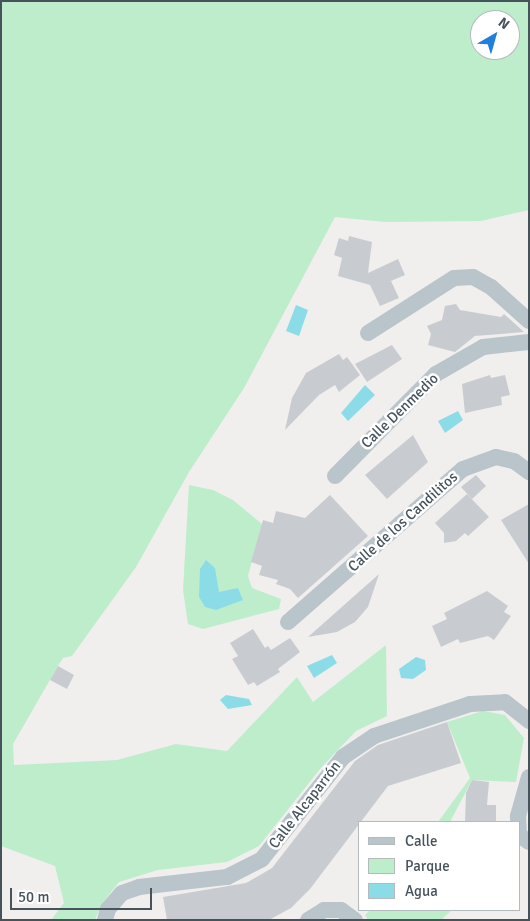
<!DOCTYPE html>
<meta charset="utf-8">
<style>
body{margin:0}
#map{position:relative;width:530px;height:921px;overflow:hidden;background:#f1eeee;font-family:Signika,sans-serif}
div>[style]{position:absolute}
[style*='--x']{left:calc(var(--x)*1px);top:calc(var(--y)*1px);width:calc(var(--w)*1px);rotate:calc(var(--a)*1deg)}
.green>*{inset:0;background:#beedcc}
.water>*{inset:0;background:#8cdce8}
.building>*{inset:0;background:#c8ccd1}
.minor>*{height:16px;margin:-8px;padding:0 8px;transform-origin:8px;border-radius:8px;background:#bac4cb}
span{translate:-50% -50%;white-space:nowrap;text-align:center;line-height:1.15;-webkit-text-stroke:5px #fff;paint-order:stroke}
.street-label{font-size:15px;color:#47535b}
.frame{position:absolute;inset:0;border:2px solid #47535b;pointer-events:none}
.legend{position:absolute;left:358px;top:821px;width:162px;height:90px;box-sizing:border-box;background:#fff;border:1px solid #b5babd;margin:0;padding:6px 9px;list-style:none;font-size:15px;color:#47535b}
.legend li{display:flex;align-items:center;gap:10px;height:25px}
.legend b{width:25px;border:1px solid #b5babd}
.north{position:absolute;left:470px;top:10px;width:50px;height:50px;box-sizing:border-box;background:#fff;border:1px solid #b5babd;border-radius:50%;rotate:38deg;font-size:14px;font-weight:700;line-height:20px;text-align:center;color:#47535b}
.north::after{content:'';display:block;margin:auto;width:18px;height:22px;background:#207fd8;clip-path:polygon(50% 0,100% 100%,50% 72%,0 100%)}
.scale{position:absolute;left:10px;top:888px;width:142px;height:22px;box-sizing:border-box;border:2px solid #47535b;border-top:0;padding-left:6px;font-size:15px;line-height:18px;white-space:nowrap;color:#47535b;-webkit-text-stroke:4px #fff;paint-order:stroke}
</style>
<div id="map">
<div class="green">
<div style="clip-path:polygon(evenodd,1px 1px,529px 1px,529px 210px,481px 221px,385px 222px,335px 217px,244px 388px,189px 472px,136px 567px,72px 656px,63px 658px,58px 666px,13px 744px,14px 765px,117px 760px,176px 744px,227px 751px,297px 677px,313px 702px,386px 645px,387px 716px,356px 731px,320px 769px,259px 846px,227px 862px,158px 870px,119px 882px,101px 905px,95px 920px,51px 920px,64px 903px,55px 866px,1px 846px,1px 1px,480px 20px,510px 20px,510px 50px,480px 50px,480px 20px)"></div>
<div style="clip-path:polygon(189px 485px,213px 490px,233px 500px,262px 524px,248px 576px,252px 588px,281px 599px,279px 609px,203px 629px,188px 624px,183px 590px)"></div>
<div style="clip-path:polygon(483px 711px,505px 715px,524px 738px,516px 782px,472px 780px,450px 822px,438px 822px,470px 778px,447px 722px)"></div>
<div style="clip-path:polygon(370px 910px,452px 910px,441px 920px,368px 920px,365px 915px)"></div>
</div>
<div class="water">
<div style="clip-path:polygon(296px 305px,308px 310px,299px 336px,286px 331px)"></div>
<div style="clip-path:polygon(365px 385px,375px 395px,348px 421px,341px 413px)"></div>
<div style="clip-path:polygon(458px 411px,463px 420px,445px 433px,438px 421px)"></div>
<div style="clip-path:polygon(206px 560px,215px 568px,219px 592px,238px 588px,243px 600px,216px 610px,205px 607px,199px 597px,200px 569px)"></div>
<div style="clip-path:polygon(332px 655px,337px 663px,314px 678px,307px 666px)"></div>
<div style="clip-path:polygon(416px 657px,425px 660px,426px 670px,413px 679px,401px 678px,399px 669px)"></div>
<div style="clip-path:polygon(226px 695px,249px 699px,252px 705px,228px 709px,220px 700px)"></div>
</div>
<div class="building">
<div style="clip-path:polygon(349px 236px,372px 242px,368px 273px,398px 259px,405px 275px,391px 281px,399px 298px,380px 306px,370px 285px,338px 276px,342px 258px,334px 255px,339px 238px,348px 241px)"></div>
<div style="clip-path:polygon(456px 304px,460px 310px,501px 317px,504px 314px,524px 332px,475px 336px,455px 352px,428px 345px,431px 334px,427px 326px,442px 320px,445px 306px)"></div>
<div style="clip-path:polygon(392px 345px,402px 359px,367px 382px,355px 364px)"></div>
<div style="clip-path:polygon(339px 354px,343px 360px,347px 357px,360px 375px,339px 392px,335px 385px,319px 395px,285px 430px,292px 398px,306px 373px)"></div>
<div style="clip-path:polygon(490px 375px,491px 378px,505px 375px,510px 395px,501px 397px,502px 405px,465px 413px,462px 384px)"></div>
<div style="clip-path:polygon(413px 435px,428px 462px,387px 499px,365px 475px)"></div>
<div style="clip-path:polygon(476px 475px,486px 486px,472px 499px,461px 487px)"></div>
<div style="clip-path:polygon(467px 494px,489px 517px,468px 536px,465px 533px,456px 541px,444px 543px,444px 533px,435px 523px)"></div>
<div style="clip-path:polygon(330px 495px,368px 536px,298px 598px,290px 589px,276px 584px,278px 580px,259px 575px,262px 566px,251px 562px,263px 520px,273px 523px,276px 511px,305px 518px)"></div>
<div style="clip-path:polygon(529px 504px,529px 564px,501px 520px)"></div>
<div style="clip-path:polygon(379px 574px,368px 607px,355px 622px,337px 632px,308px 637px)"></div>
<div style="clip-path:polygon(487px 591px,508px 606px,504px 612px,511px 616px,494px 640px,488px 636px,460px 643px,458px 639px,441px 647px,432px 626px,447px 619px,444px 613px)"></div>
<div style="clip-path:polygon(253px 629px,265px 648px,268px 646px,271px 650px,290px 638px,300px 652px,278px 669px,280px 672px,257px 686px,254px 682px,248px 685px,232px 659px,238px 656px,230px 643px)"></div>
<div style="clip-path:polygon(58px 666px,74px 675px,67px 689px,50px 680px)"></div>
<div style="clip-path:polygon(447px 722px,461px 763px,388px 786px,310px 889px,291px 908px,269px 920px,167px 920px,163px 897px,246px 883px,272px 868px,355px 761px,378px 745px)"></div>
<div style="clip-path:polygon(472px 780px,489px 782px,487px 805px,496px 805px,496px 822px,465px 822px,466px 793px)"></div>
</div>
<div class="minor">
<div style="--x:368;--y:333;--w:102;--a:-32.6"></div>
<div style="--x:454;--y:278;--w:19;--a:-3"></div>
<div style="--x:473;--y:277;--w:21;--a:29"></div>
<div style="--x:491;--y:287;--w:51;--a:41.8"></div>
<div style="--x:335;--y:476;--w:144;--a:-45.3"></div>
<div style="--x:436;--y:374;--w:54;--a:-29.9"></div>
<div style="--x:483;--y:347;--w:46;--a:-6.2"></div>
<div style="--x:288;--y:622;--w:232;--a:-41.2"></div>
<div style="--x:463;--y:469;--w:35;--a:-20"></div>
<div style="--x:496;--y:457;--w:18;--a:13"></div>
<div style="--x:514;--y:461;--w:19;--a:36"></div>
<div style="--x:529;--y:777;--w:41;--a:105.8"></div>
<div style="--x:518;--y:816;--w:19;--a:87"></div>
<div style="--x:519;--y:835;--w:12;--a:35"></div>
<div style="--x:105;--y:920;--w:11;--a:-75"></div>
<div style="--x:108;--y:909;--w:21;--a:-49"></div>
<div style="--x:122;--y:893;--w:18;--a:-19"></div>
<div style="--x:139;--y:887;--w:89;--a:-6.5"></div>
<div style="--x:227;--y:877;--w:39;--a:-27"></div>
<div style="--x:262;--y:859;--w:130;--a:-51.5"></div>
<div style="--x:343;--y:757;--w:37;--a:-34"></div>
<div style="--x:374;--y:736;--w:101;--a:-18.4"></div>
<div style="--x:470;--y:704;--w:35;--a:-3"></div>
<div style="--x:505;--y:702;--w:31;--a:38"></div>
<div style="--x:308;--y:920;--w:19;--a:-32"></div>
<div style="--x:324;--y:910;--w:17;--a:0"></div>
<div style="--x:341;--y:910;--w:17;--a:36"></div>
</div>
<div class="street-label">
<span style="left:400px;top:411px;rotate:-44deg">Calle Denmedio</span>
<span style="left:403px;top:522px;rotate:-42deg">Calle de los Candilitos</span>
<span style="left:305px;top:805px;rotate:-52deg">Calle Alcaparrón</span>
</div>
<div class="frame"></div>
<ul class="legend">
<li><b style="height:6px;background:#bac4cb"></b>Calle</li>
<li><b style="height:14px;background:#beedcc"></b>Parque</li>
<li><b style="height:14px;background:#8cdce8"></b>Agua</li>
</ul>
<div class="north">N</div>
<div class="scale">50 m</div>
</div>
